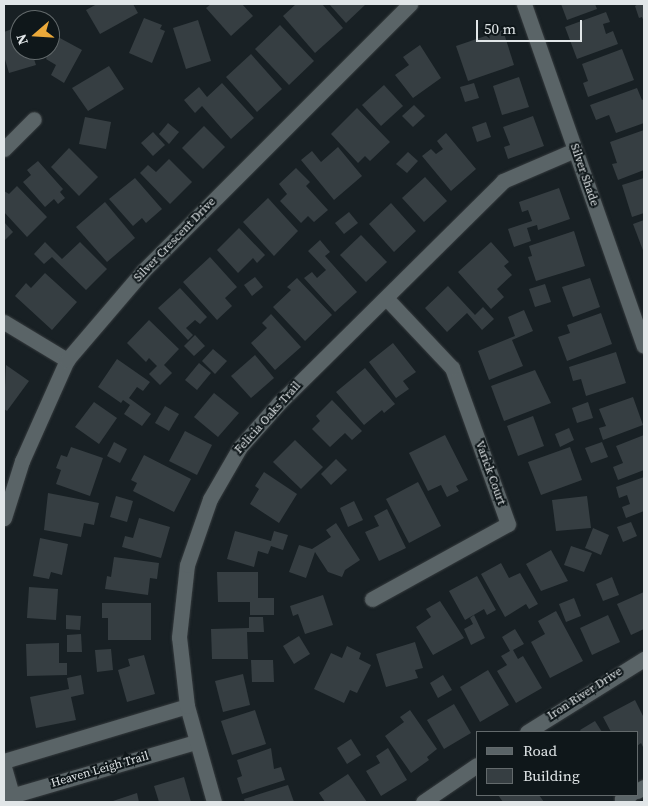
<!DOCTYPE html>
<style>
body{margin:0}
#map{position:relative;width:648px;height:806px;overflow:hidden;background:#182024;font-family:"Source Serif 4",serif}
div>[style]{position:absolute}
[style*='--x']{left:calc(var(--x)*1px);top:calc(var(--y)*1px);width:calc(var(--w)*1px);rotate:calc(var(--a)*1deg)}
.building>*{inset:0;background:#363e42}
.roads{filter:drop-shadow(0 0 1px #353a3d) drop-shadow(0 0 1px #353a3d)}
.minor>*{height:15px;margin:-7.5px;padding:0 7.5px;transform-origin:7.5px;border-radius:7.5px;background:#5a6467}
span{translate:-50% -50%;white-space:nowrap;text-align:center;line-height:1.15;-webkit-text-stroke:4px #0f171a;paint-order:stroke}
.street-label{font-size:12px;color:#e1e6e8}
.frame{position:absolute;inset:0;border:5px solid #e1e6e8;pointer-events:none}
.legend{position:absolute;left:476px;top:731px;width:162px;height:65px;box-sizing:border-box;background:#0f171a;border:1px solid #636a6c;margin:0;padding:6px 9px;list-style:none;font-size:15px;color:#e1e6e8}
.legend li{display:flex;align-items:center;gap:10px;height:25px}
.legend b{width:25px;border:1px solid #636a6c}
.north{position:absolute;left:10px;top:10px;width:50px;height:50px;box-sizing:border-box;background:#0f171a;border:1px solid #636a6c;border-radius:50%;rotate:251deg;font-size:14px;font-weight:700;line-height:20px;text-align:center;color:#e1e6e8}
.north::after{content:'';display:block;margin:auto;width:18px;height:22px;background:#eba93a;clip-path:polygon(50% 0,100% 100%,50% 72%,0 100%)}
.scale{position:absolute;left:476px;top:20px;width:106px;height:22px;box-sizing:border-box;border:2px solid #e1e6e8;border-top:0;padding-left:6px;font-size:15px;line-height:18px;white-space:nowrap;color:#e1e6e8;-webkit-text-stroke:4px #0f171a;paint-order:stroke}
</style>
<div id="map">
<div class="building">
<div style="clip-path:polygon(97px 4px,133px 4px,138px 13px,100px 34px,86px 10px)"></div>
<div style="clip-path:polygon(211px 4px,242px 4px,253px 16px,231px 36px,206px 8px)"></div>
<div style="clip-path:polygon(296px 4px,322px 4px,343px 28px,315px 53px,283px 16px)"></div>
<div style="clip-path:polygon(329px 4px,366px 4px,346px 23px)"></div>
<div style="clip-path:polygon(561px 4px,595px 4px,597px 9px,567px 20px)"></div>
<div style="clip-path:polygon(638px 4px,644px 4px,644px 22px,642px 17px,639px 18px,635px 6px)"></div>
<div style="clip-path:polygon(606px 12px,610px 22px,603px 24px,606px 34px,613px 31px,618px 44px,577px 59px,565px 27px)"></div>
<div style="clip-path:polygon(144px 18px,162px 25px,160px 29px,165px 31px,152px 63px,129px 53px)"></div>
<div style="clip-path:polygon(198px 20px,211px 61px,186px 69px,173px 28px)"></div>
<div style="clip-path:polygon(280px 25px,314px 61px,289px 85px,255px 49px)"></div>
<div style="clip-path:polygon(20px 26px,20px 50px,31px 50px,36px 65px,9px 73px,4px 56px,4px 32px)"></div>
<div style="clip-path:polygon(503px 30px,514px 65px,468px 81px,456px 46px)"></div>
<div style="clip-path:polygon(58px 37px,82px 50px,64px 83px,51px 75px,56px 65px,46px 59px)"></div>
<div style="clip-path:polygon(420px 45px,441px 78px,413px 98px,395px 75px,409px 65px,403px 57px)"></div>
<div style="clip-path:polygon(622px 49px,634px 80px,588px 97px,583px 83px,588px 81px,582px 64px)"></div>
<div style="clip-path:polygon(251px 54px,282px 89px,257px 112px,226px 77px)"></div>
<div style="clip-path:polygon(109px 66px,124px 89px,88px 111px,72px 88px)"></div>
<div style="clip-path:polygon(519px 77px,529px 107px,502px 115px,493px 86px)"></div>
<div style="clip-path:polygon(222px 83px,254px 118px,231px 139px,202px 106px,195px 113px,184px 100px,199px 87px,207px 97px)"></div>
<div style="clip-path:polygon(474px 83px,479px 98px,465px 102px,460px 87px)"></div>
<div style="clip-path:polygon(384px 85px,403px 106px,381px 126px,362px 105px)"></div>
<div style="clip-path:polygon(637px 88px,642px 100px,644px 99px,644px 123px,616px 133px,609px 115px,596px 120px,590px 105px)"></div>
<div style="clip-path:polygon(414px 105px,425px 116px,413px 127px,402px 116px)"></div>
<div style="clip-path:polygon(357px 108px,390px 142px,370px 161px,365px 156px,358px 163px,331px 134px)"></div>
<div style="clip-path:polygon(533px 116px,544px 146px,508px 159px,504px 147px,510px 145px,503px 127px)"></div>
<div style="clip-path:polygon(85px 117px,111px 122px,106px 149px,79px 144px)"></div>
<div style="clip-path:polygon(486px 122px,491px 137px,477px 142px,472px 127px)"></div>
<div style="clip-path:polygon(168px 123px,179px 132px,169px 144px,159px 134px)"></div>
<div style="clip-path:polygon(204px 126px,225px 147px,203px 169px,182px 148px)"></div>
<div style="clip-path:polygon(644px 130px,644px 170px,618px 180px,612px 164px,617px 163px,610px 142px)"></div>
<div style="clip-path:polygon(153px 132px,165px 145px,153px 156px,141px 143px)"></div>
<div style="clip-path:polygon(446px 133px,476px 169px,451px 191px,422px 156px,431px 149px,436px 154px,443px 149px,437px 141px)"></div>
<div style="clip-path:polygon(338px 147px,362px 176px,334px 200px,301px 160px,312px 151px,321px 162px)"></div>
<div style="clip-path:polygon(69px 148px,98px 177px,79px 196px,51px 167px)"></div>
<div style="clip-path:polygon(408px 152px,418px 161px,407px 173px,396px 164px)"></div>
<div style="clip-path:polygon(169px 159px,192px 182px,170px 204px,140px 173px,148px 165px,156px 172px)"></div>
<div style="clip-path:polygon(38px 161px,63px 189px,60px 192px,65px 198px,58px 204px,54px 199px,45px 207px,23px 182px,31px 175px,27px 170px)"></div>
<div style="clip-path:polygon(296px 168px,310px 182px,306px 186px,328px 210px,314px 222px,308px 216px,301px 223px,280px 201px,287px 194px,279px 184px)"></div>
<div style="clip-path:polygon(425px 177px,447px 201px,424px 222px,402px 198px)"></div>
<div style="clip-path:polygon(135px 178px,162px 209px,146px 223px,142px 218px,133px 226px,109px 199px)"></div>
<div style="clip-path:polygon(644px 178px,644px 213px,632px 217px,622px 185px)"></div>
<div style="clip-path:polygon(17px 186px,47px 217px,27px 237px,4px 212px,4px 191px,9px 194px)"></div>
<div style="clip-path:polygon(559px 188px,570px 219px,538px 230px,537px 225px,527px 228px,531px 241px,514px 247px,508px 229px,532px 221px,528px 210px,522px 212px,519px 202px)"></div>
<div style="clip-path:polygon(268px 198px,298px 231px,274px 256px,243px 222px)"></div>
<div style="clip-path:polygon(105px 202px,135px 238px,107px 262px,76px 227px)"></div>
<div style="clip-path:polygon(391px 203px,416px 231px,394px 252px,369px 224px)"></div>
<div style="clip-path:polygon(349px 212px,358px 223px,344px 234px,335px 223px)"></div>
<div style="clip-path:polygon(644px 220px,644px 253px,633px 224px)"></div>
<div style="clip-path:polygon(4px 222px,13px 232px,4px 241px)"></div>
<div style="clip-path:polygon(239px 228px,265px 255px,257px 263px,253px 258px,238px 273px,217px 250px)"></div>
<div style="clip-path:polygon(574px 231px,585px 266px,536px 281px,528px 257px,532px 256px,529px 246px)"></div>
<div style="clip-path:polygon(361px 235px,387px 262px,366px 282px,340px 255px)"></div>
<div style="clip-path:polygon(320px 240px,330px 252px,325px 256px,357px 292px,335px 312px,304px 278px,312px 272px,317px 278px,326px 270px,308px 251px)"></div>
<div style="clip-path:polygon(45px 242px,62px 259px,80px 242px,107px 269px,86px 290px,52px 257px,44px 264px,34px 254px)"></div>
<div style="clip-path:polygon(491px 242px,509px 262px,504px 266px,512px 275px,497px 289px,504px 297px,491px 309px,458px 272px)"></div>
<div style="clip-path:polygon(210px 257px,237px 287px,225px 298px,232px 306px,217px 320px,183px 282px)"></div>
<div style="clip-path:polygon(45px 273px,77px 302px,52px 330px,15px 296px,26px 283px,31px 288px)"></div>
<div style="clip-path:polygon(255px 277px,263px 287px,252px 296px,244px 285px)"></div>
<div style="clip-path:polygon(297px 278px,332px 315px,305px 341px,273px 307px,291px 290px,287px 287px)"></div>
<div style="clip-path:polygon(590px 278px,600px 307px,573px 317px,562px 287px)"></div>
<div style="clip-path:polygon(545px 284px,551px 302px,535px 307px,529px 289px)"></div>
<div style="clip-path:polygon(448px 286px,475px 315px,483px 307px,494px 319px,482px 330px,467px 313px,447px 332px,425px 308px)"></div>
<div style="clip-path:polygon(180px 288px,207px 317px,200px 324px,195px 320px,186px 328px,193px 335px,188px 340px,158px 308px)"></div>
<div style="clip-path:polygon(524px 310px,533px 331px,512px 340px,523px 366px,489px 380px,478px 351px,515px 336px,508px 317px)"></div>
<div style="clip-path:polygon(601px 313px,612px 344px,567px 361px,558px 337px,570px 333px,567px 325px)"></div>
<div style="clip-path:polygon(271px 314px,301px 347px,275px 370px,251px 343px,267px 328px,262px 323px)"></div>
<div style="clip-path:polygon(149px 320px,179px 349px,164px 365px,172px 373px,160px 385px,149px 374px,157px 366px,149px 358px,146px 362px,127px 343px)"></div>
<div style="clip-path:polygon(195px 335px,205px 346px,194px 356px,184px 346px)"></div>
<div style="clip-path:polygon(393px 343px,416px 372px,403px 381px,409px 389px,396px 398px,369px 362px)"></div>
<div style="clip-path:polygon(213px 349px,227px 361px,215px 374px,202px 361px)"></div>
<div style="clip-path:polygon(616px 352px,626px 383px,586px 396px,581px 379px,573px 381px,569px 367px)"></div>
<div style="clip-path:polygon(255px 355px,274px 378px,251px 398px,231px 376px)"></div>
<div style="clip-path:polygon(117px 359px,150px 382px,143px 391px,137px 387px,129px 398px,151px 414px,142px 426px,124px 414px,130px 405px,123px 400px,121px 403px,98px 387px)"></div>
<div style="clip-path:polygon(199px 363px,211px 373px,197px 390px,185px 380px)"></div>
<div style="clip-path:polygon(6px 365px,29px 381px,7px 411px,4px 409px)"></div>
<div style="clip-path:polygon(365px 368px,395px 404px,384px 413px,382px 410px,364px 425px,336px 392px)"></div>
<div style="clip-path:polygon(535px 370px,551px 403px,504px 421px,491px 386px)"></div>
<div style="clip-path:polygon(214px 393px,239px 413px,218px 437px,194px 417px)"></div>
<div style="clip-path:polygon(633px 397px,643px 425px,603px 440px,599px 428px,606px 426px,599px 409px)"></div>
<div style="clip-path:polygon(332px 400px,362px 431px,352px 440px,345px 433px,330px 447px,312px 429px,320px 421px,316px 416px)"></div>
<div style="clip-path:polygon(94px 402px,117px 418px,99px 444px,75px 427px)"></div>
<div style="clip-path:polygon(588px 402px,593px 418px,577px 423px,572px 408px)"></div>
<div style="clip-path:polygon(165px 406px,179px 414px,169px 431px,155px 423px)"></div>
<div style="clip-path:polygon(533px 416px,544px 446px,518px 456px,507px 426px)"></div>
<div style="clip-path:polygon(569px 428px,574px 440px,560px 447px,555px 434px)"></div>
<div style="clip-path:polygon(185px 431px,212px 445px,197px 475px,169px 461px)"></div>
<div style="clip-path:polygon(445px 435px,468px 480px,456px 486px,459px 491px,447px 497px,441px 485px,428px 491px,409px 453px)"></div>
<div style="clip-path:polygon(644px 435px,644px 470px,618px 480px,613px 467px,623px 463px,616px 446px)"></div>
<div style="clip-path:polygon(295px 440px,323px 467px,301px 489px,273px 462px)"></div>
<div style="clip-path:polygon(114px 442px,127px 449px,120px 463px,107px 456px)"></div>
<div style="clip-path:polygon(602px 442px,608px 457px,591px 463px,585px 448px)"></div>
<div style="clip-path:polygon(71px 447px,103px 458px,90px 496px,56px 484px,61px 470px,56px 468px,61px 455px,67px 457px)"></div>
<div style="clip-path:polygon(570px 447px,582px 480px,541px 495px,528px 462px)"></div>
<div style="clip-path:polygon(144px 455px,191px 479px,174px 512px,133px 491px,137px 483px,131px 480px)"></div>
<div style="clip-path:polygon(336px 459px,347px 470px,331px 485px,321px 474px)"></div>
<div style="clip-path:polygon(264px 472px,297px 494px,279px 523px,250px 504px,259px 489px,255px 486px)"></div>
<div style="clip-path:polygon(644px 477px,644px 511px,626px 518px,622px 507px,630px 504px,627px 495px,619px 498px,616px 487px)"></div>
<div style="clip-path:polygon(418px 482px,441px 526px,409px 543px,386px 499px)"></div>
<div style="clip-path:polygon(48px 493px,99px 503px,94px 525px,84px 523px,81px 537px,44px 530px)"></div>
<div style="clip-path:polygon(116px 496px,133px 501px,127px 522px,110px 517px)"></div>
<div style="clip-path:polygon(587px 496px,591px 528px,556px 531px,552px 500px)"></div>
<div style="clip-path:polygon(354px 501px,363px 520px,348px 527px,340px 508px)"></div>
<div style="clip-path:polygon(387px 509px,406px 548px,379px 561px,365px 532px,379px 526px,374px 516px)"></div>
<div style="clip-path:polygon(139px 518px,170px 527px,161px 558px,122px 547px,125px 536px,133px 538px)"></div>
<div style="clip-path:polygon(631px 522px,637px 536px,623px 542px,617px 527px)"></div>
<div style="clip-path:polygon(336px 523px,360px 560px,345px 570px,342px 577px,328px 572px,315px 552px,306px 578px,289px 572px,299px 545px,312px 549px,331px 537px,326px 530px)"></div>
<div style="clip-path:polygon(593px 528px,609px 535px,601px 555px,585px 548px)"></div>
<div style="clip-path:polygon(235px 531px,271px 541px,274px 531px,288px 535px,283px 550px,271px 546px,268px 554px,258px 551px,254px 567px,227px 559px)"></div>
<div style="clip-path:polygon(40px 538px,68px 544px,62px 575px,51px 572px,49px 579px,33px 576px)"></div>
<div style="clip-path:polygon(571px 546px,592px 553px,584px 572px,564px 565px)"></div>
<div style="clip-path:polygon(551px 550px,568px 581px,541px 591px,526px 564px)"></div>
<div style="clip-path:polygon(114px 557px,159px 563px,157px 579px,150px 578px,148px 595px,105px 589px,107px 576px,111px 577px)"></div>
<div style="clip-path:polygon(501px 563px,509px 578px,520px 573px,538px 604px,529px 609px,526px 604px,505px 617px,481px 574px)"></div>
<div style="clip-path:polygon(217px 572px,258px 572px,258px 598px,274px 598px,274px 615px,250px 615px,250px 602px,218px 602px)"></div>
<div style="clip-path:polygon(477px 576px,496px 610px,487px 615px,484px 609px,465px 620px,449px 591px)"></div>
<div style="clip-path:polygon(612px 577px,619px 595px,603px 601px,596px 584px)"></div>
<div style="clip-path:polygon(29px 587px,58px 589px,56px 620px,27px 618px)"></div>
<div style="clip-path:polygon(644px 592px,644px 629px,631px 635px,617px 604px)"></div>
<div style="clip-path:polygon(323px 595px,333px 625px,305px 634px,298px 614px,293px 616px,290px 606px)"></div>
<div style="clip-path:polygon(574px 598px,581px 616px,566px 622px,559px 604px)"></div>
<div style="clip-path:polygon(440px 601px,464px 638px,433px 655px,416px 627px,431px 617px,426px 609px)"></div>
<div style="clip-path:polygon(102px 603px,151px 603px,151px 640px,108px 640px,108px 618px,102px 618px)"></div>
<div style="clip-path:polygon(556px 611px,583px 661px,550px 678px,531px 642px,545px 634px,538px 621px)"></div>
<div style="clip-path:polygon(66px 615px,81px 616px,80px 630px,66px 629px)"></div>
<div style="clip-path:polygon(474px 615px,485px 638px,471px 645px,464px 629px,473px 624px,470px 618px)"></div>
<div style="clip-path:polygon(608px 615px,620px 642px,592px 655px,580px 628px)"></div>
<div style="clip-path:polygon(249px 617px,263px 617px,264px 632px,247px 632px,248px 659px,212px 659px,211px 629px,249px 628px)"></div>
<div style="clip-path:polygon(515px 629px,524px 644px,513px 650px,518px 659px,523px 656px,542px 688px,516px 703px,497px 671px,507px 665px,501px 656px,510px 651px,502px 637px)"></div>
<div style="clip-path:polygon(81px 634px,82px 652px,67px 652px,67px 635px)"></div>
<div style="clip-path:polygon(299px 636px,310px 654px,294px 664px,283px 646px)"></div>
<div style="clip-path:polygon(415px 642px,423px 668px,415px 670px,418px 678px,386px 687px,376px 654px)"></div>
<div style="clip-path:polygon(59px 643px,59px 663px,67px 663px,67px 675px,27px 676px,26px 644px)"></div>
<div style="clip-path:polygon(347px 646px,361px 653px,359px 659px,371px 665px,357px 693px,350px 690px,344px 703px,314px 689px,331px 653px,342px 658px)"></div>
<div style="clip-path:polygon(111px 649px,113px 670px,97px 672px,95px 650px)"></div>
<div style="clip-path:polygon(144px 655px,155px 694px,127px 702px,118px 670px,130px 666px,128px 659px)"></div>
<div style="clip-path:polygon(251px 660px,273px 660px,274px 682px,252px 682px)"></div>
<div style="clip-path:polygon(488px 670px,509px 705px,480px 722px,460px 687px)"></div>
<div style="clip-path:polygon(243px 674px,250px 705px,223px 712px,215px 681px)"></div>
<div style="clip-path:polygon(81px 675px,84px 694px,71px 697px,76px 720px,36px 728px,30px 697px,69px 689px,67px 678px)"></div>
<div style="clip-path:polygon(443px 675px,452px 690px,438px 698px,430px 683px)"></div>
<div style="clip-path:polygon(635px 700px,644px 718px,644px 749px,641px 743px,637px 746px,637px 732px,611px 732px,603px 717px)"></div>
<div style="clip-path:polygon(454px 704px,471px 733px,444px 749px,427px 720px)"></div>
<div style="clip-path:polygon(255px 710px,266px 744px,232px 755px,221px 721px)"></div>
<div style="clip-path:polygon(410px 710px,437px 749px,427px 757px,429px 760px,411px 773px,385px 736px,404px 722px,400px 717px)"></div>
<div style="clip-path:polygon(595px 721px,602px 732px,581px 732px,580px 730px)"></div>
<div style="clip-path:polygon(351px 739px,361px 755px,347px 764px,337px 748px)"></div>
<div style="clip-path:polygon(271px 748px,274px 769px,281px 767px,285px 780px,242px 794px,237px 778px,242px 776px,237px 760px)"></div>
<div style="clip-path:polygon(388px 748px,407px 780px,381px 796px,366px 771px,380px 763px,376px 756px)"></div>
<div style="clip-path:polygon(348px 774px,367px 802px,325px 802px,319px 793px)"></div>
<div style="clip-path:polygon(184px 777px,191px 802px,159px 802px,154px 786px)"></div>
<div style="clip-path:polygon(288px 785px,294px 802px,245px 802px,244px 799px)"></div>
<div style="clip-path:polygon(137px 793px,139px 802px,110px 802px)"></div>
<div style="clip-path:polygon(498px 795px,539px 795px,544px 802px,503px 802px)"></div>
</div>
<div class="roads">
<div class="minor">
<div style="--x:524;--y:4;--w:362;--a:70.7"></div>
<div style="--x:4;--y:149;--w:42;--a:-45"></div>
<div style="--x:4;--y:322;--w:74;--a:31.1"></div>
<div style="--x:4;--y:518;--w:60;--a:-72.5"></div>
<div style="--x:22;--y:461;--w:111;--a:-66"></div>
<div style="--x:67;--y:360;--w:117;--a:-49.5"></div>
<div style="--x:143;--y:271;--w:378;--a:-45"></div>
<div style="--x:372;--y:599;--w:155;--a:-28.9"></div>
<div style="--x:508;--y:524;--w:166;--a:-109.7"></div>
<div style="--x:452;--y:368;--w:96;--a:-133.3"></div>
<div style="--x:527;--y:732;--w:138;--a:-32"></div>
<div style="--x:4;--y:761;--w:191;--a:-16.7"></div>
<div style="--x:4;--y:767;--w:36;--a:74"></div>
<div style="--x:637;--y:791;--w:8;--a:-30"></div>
<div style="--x:4;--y:798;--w:200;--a:-16.3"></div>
<div style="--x:214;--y:802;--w:100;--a:-105.7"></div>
<div style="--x:187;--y:706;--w:69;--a:-96.6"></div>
<div style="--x:179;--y:637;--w:72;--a:-83.7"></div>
<div style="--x:187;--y:565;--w:70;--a:-70.8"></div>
<div style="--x:210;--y:499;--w:60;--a:-60"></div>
<div style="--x:240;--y:447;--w:59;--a:-48.4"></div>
<div style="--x:279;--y:403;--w:315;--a:-44.7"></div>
<div style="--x:503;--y:181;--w:78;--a:-23.3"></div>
<div style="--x:423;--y:802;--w:65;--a:-34.4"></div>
<div style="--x:624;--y:802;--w:4;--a:-124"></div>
<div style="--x:622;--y:799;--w:9;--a:-27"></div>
</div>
</div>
<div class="street-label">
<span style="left:584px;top:175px;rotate:71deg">Silver Shade</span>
<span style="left:175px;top:240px;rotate:-46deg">Silver Crescent Drive</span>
<span style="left:268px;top:418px;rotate:-48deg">Felicia Oaks Trail</span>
<span style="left:490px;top:473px;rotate:70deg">Varick Court</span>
<span style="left:585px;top:694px;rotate:-33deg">Iron River Drive</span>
<span style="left:100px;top:770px;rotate:-16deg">Heaven Leigh Trail</span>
</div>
<div class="frame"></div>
<ul class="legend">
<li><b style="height:6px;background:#5a6467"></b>Road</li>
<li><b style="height:14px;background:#363e42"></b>Building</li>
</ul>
<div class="north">N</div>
<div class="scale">50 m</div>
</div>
